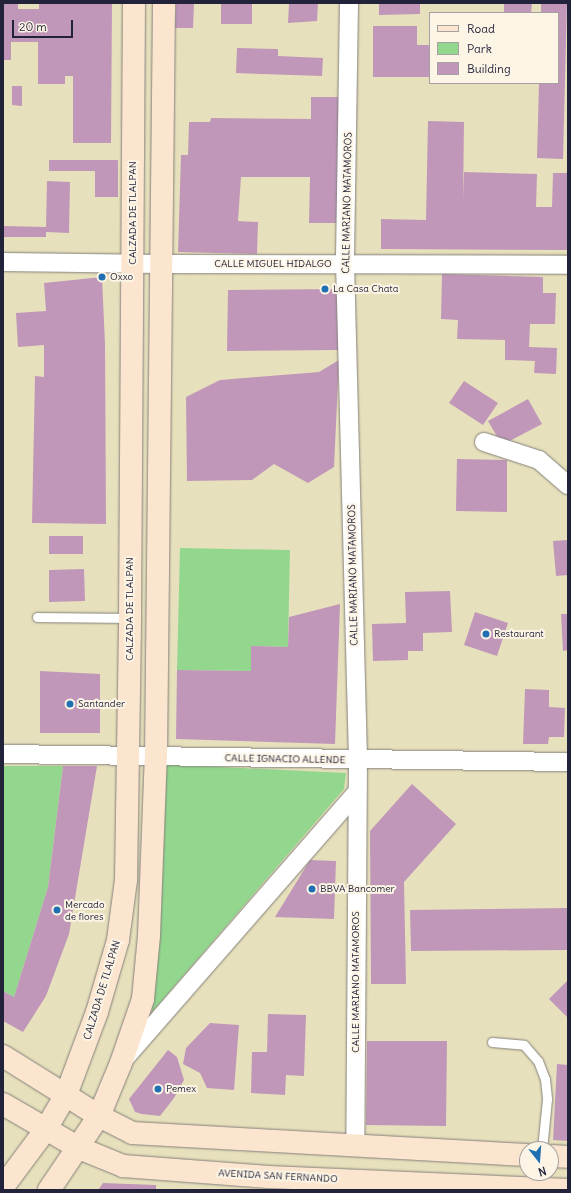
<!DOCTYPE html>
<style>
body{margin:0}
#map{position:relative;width:571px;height:1193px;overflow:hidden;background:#e7e0bc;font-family:Delius,sans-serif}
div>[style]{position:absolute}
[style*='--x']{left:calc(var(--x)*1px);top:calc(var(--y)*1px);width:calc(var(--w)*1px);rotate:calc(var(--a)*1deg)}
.green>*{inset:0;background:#93d78f}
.building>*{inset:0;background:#c097b9}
.roads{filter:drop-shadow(0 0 1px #84817c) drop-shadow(0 0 1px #84817c)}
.lane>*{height:9px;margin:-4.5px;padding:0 4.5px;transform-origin:4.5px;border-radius:4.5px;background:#fff}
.street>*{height:18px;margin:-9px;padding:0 9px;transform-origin:9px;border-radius:9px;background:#fff}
.secondary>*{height:22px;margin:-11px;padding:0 11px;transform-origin:11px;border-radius:11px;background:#fce5cf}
.dots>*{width:11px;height:11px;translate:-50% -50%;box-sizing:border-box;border:2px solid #fcf5e5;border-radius:50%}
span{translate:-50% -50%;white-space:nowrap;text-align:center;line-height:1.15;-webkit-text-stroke:4px #fcf5e5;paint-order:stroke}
.street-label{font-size:10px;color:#22223b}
.poi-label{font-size:10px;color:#22223b}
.left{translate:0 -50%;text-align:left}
.frame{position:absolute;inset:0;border:4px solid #22223b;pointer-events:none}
.legend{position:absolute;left:429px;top:12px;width:130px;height:72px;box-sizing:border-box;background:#fcf5e5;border:1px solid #a5a1a1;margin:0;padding:5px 7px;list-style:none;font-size:12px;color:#22223b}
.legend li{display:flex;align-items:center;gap:8px;height:20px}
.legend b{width:20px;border:1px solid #a5a1a1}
.north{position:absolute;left:519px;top:1141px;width:40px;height:40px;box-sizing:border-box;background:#fcf5e5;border:1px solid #a5a1a1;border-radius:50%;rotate:163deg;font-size:11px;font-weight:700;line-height:16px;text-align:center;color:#22223b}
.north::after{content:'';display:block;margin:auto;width:14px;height:18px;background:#1f6fb2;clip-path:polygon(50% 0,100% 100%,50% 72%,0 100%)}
.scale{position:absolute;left:12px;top:20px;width:61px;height:18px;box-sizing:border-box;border:2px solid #22223b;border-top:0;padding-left:5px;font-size:12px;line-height:14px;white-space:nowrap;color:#22223b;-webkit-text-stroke:3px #fcf5e5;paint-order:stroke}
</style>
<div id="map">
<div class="green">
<div style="clip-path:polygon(180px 548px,290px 550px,288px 647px,251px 646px,251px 671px,177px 670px)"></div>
<div style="clip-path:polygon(160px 764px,346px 773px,344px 789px,152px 1012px)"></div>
<div style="clip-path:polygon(3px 766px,63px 766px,48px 887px,14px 997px,3px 991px)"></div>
</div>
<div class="building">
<div style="clip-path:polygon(3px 3px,18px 3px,18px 9px,39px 9px,39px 3px,112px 3px,111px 143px,73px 143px,73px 76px,65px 76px,65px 84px,38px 84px,38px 42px,11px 42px,11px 60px,3px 60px)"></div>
<div style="clip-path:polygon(176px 3px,194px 3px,193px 28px,175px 28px)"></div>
<div style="clip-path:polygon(221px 3px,252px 3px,252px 24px,221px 24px)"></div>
<div style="clip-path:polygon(289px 3px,318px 3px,317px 21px,288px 23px)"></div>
<div style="clip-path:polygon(379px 3px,420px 3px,420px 14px,379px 15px)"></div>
<div style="clip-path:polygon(504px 3px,532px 3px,531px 13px,504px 13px)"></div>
<div style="clip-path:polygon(541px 3px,567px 3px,563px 159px,537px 158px,539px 83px,558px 83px,558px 13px,541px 13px)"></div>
<div style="clip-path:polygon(373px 26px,417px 26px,417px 45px,430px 45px,430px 77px,373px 77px)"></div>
<div style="clip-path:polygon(237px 48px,278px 49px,278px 56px,323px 58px,322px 76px,236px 73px)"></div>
<div style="clip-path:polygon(12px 86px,22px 86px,22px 106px,12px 105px)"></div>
<div style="clip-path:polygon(311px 97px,340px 97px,337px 223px,309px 223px,310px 177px,241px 177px,238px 221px,258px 222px,257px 254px,178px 252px,181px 155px,188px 155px,189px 122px,210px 122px,211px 118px,311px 119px)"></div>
<div style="clip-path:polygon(428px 121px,464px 122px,463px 201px,464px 172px,537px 174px,536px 207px,552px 207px,553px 173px,568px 173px,568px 250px,381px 249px,381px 219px,426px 220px)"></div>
<div style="clip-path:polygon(49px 160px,118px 160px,118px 197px,95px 197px,95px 171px,49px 171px)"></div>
<div style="clip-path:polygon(47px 181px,70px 182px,69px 233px,46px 232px,46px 237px,3px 237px,3px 226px,46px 227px)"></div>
<div style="clip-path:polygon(442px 274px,543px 277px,543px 293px,556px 293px,555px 324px,530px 324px,529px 347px,557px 348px,556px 374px,534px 373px,535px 361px,505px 360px,505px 340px,457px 339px,458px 320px,441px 319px)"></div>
<div style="clip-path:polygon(102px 277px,105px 344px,106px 524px,32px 523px,35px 376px,44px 377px,44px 345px,18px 347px,16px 313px,46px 311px,44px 283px)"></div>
<div style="clip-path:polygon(338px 289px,338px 350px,227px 351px,228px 290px)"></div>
<div style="clip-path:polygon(339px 360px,334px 467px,308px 483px,274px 464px,252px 480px,187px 481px,186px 397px,220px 380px,319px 372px)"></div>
<div style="clip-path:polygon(464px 381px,498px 403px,483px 425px,449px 403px)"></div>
<div style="clip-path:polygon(528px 399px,542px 424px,502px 445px,488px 421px)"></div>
<div style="clip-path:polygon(457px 459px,507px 460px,507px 512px,456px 511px)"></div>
<div style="clip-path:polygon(49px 536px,83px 536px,83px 554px,49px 554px)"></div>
<div style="clip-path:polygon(568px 540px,568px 575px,556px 576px,553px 541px)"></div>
<div style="clip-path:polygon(84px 569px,85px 601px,49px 602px,49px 570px)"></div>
<div style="clip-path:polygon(450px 591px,452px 632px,423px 633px,423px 651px,408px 651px,408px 660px,373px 661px,372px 624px,406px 623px,405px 592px)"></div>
<div style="clip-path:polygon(340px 604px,335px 744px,176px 739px,177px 670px,251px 671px,251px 646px,288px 647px,289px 617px)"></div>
<div style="clip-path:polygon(475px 612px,508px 623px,497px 656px,464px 645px)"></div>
<div style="clip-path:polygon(561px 614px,568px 614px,568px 650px,563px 651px)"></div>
<div style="clip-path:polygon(40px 671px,100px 674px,100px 733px,40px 733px)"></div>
<div style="clip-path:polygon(525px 689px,549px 690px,549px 707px,565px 708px,564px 737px,549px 737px,548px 744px,523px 744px)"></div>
<div style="clip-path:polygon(63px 766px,97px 766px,69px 934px,46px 996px,23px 1032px,3px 1021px,3px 991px,14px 997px,48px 887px)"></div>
<div style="clip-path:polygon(412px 784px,456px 824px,404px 882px,406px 984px,371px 984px,370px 831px)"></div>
<div style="clip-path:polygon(310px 860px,336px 861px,334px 919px,275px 917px)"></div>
<div style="clip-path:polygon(568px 908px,568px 950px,411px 951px,410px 910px)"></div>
<div style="clip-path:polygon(568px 980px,568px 1018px,549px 999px)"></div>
<div style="clip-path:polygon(268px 1014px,306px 1015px,304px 1076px,286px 1075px,285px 1095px,251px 1093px,252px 1052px,267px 1052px)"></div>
<div style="clip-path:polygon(210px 1023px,239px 1025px,234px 1090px,207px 1088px,200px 1073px,183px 1064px,186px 1048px)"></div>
<div style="clip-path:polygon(367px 1041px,447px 1041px,446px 1126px,366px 1125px)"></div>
<div style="clip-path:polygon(168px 1050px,177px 1057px,184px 1080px,174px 1098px,160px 1116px,142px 1114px,135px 1112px,129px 1099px)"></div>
<div style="clip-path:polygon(557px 1064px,568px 1065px,568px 1141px,553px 1140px)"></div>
<div style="clip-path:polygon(103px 1183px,156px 1185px,156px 1190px,98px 1190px)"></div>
</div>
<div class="roads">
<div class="lane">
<div style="--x:37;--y:617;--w:93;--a:0.6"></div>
<div style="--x:492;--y:1042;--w:32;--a:5"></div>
<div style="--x:524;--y:1045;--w:21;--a:49"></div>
<div style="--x:538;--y:1061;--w:19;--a:69"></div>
<div style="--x:545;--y:1079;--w:20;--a:84"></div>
<div style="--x:547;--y:1099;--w:50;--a:95.7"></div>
</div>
<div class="street">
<div style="--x:349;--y:3;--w:260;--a:90.9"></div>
<div style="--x:345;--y:263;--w:497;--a:88.5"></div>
<div style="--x:358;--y:760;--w:386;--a:90.4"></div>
<div style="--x:3;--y:262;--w:157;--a:0.7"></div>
<div style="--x:160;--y:264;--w:408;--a:0.1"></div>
<div style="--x:484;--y:442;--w:58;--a:18.1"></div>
<div style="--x:539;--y:460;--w:38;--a:41"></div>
<div style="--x:3;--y:754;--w:565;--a:0.81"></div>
<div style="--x:125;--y:1058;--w:353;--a:-48.9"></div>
</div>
<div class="secondary">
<div style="--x:3;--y:1056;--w:113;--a:32"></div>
<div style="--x:99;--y:1116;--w:37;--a:27"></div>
<div style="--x:132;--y:1133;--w:396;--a:3.2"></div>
<div style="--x:3;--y:1104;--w:88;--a:30.1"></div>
<div style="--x:79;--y:1148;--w:48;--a:22.2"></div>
<div style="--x:123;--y:1166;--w:146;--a:4.3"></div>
<div style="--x:269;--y:1177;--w:299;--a:2.5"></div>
<div style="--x:551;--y:1156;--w:17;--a:3"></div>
<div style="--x:3;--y:1187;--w:72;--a:-53.4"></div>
<div style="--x:46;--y:1129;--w:39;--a:-60"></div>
<div style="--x:66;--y:1095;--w:89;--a:-69.5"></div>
<div style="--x:97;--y:1012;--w:75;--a:-73.7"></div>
<div style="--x:118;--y:940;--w:61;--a:-82.4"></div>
<div style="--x:126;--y:880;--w:262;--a:-89.1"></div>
<div style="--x:130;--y:618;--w:615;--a:-89.63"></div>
<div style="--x:49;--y:1190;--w:89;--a:-56"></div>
<div style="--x:99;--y:1116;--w:57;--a:-67.5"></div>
<div style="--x:121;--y:1063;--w:68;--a:-71"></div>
<div style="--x:143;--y:999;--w:64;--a:-84.6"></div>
<div style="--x:149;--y:935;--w:179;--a:-87.8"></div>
<div style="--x:156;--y:756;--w:753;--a:-89.39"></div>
</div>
</div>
<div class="dots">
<div style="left:102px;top:277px;background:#1f6fb2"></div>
<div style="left:325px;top:289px;background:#1f6fb2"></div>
<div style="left:486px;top:634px;background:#1f6fb2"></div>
<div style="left:70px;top:704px;background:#1f6fb2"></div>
<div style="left:312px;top:889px;background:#1f6fb2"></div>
<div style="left:57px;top:910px;background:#1f6fb2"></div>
<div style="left:158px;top:1089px;background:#1f6fb2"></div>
</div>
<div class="street-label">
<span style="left:347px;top:203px;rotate:-89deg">CALLE MARIANO MATAMOROS</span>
<span style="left:133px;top:213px;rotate:-90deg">CALZADA DE TLALPAN</span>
<span style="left:273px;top:264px">CALLE MIGUEL HIDALGO</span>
<span style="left:353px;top:575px;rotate:-91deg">CALLE MARIANO MATAMOROS</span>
<span style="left:130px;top:609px;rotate:-90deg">CALZADA DE TLALPAN</span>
<span style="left:285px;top:759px;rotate:1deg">CALLE IGNACIO ALLENDE</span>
<span style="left:356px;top:982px;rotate:-90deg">CALLE MARIANO MATAMOROS</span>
<span style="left:102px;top:990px;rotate:-73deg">CALZADA DE TLALPAN</span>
<span style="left:278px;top:1176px;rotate:3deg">AVENIDA SAN FERNANDO</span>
</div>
<div class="poi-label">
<span class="left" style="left:110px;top:277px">Oxxo</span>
<span class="left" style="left:333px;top:289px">La Casa Chata</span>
<span class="left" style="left:494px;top:634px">Restaurant</span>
<span class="left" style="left:78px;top:704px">Santander</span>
<span class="left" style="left:320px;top:889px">BBVA Bancomer</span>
<span class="left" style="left:65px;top:910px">Mercado<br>de flores</span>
<span class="left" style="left:166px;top:1089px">Pemex</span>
</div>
<div class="frame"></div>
<ul class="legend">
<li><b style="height:5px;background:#fce5cf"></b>Road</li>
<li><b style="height:11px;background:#93d78f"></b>Park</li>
<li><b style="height:11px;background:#c097b9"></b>Building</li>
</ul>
<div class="north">N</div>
<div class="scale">20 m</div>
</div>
